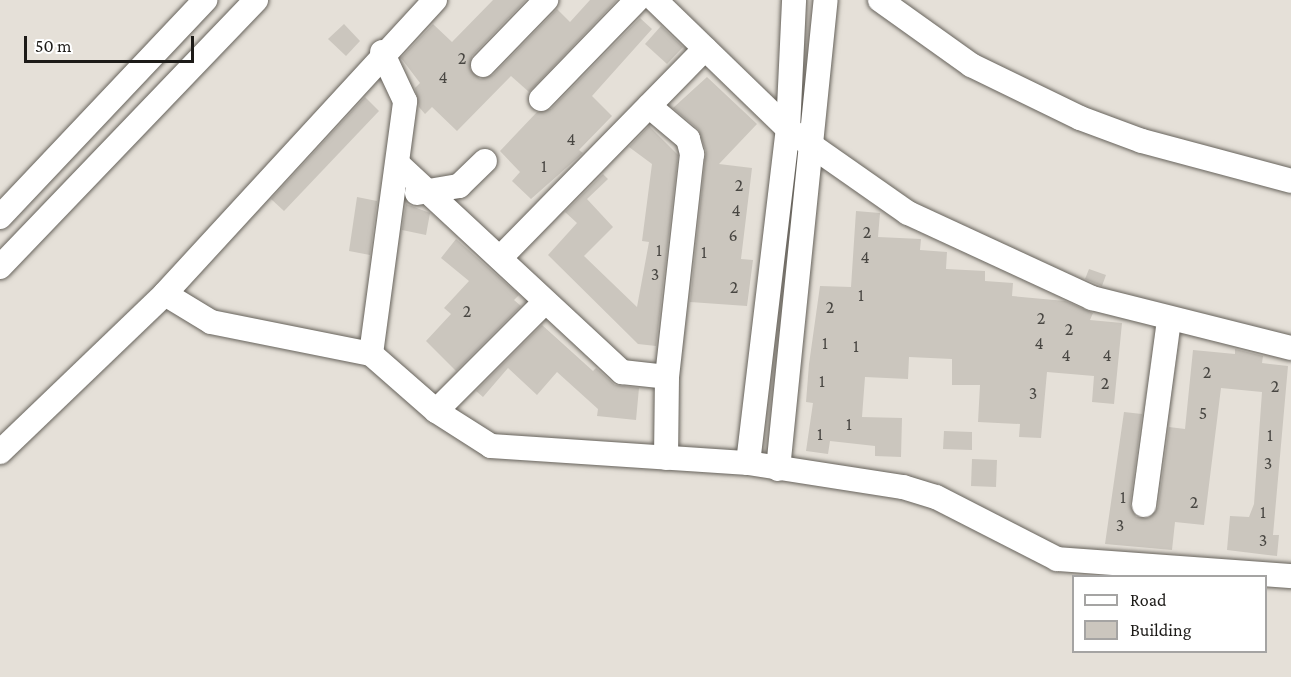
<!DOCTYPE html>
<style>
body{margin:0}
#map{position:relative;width:1291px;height:677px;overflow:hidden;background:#e5e0d8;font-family:"Crimson Pro",serif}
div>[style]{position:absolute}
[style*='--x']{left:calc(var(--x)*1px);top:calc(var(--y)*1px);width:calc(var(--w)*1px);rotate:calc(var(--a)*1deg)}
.building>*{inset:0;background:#cbc6be}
.roads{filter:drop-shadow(0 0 2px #66625b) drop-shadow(0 0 2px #66625b)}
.minor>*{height:24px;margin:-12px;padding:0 12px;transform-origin:12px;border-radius:12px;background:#fff}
span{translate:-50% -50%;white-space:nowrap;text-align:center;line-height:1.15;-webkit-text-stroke:4.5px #fff;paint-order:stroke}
.number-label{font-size:18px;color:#484642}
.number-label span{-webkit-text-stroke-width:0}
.legend{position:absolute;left:1072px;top:575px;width:195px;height:78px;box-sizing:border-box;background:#fff;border:2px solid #a5a4a3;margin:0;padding:8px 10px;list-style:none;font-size:18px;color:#1d1b18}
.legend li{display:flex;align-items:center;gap:12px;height:30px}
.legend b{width:30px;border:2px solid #a5a4a3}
.scale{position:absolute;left:24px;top:36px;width:170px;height:27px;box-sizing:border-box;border:3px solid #1d1b18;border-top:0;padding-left:8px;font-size:18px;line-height:21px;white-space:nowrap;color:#1d1b18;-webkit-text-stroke:4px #fff;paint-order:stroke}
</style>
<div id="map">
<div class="building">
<div style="clip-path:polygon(493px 0,526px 0,472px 56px,470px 69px,480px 79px,493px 75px,557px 9px,570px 22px,590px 0,617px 0,529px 92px,511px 76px,457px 131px,432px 107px,425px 114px,419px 107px,415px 88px,420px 83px,401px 58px,433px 24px,452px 42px)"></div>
<div style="clip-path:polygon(640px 18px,652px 29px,592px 96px,612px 116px,579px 150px,583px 153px,531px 199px,512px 181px,520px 172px,500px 151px,537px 112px,551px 109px)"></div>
<div style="clip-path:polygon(344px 24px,360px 41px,346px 56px,328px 39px)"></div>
<div style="clip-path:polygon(661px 26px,683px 47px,667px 64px,645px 44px)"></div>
<div style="clip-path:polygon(707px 77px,757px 124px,719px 164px,752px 168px,741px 259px,753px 260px,747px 306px,690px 302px,706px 151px,698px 129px,673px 108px)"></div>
<div style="clip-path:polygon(365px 97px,379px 111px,284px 211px,271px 199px)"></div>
<div style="clip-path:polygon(649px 126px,678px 155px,656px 346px,638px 344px,548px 255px,577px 223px,565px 212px,603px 174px,608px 179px,587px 199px,613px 227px,584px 256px,637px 307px,649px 242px,642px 241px,652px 164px,629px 147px)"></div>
<div style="clip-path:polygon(357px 197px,377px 201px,370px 255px,349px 251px)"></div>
<div style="clip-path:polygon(406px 204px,430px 213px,426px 235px,402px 230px)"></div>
<div style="clip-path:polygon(856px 211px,880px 213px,878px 237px,921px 239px,920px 250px,947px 252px,946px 269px,985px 271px,985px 281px,1013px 283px,1012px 296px,1065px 301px,1093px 313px,1090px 320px,1122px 323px,1114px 404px,1092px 402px,1094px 376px,1047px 372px,1041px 438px,1019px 437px,1020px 424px,978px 422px,980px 385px,952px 385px,952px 359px,909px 357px,908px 379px,865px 377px,862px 417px,902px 418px,901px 457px,875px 456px,875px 446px,830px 441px,828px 454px,806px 451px,813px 403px,806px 402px,809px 364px,820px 286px,851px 287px)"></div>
<div style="clip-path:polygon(456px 239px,519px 295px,514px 300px,521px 306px,456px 371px,426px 341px,451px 314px,444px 308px,469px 281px,441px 258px)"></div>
<div style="clip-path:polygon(1089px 269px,1106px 275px,1102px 286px,1085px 279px)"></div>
<div style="clip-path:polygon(542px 325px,593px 371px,596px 368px,615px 385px,639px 388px,636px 420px,597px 416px,598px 409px,557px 372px,537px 395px,508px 368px,483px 397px,476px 391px)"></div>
<div style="clip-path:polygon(1235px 349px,1263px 356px,1262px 363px,1288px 366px,1273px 535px,1279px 535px,1277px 556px,1227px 550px,1230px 516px,1249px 517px,1254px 504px,1262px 392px,1221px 388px,1204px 525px,1175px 522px,1172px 550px,1105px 544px,1124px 412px,1142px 414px,1130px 504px,1136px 517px,1149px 518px,1158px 507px,1169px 427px,1185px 429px,1193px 350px,1235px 354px)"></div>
<div style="clip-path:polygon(944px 431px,972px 432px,972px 450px,943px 449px)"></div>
<div style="clip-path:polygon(972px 459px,997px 460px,996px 487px,971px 486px)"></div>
</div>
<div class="roads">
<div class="minor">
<div style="--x:435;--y:0;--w:399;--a:132.6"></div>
<div style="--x:165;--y:294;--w:54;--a:31.3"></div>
<div style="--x:211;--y:322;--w:163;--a:11.3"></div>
<div style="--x:371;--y:354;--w:86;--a:41.2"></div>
<div style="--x:436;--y:411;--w:65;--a:32.5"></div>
<div style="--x:491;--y:446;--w:258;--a:3.8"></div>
<div style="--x:748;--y:463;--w:157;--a:8.8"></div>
<div style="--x:903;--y:487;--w:34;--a:17"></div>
<div style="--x:936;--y:497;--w:136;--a:27.1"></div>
<div style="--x:1057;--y:559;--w:235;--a:4.2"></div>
<div style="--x:655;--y:0;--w:185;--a:44.1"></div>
<div style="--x:788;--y:129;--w:146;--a:35"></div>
<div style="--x:908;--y:213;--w:203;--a:24.8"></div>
<div style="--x:1092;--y:298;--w:205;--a:14.1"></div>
<div style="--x:880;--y:0;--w:112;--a:35.5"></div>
<div style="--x:971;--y:65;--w:121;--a:25.9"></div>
<div style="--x:1080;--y:118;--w:66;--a:20.4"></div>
<div style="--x:1142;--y:141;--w:154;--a:15"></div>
<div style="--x:483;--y:65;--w:91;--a:-45.9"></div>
<div style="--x:541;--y:99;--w:138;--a:-45.9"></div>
<div style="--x:649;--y:106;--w:51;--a:40.2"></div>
<div style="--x:688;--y:139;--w:16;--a:75"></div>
<div style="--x:692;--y:154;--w:224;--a:96.4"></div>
<div style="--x:667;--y:377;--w:81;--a:90.7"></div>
<div style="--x:398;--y:164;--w:306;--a:42.9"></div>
<div style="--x:622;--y:372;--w:45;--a:6.3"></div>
<div style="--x:417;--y:193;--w:43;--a:-9.5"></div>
<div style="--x:459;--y:186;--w:36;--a:-44"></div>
<div style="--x:0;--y:217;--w:299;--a:-46.6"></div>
<div style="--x:500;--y:258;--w:293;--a:-45.6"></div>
<div style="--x:0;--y:267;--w:370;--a:-46.2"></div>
<div style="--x:371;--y:354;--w:255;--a:-82.3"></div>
<div style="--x:405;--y:101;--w:54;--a:-115.1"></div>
<div style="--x:436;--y:411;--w:154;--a:-45"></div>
<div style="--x:0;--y:452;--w:228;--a:-43.8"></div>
<div style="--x:748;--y:463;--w:336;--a:-83.2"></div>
<div style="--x:788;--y:129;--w:129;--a:-87.3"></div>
<div style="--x:778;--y:469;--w:471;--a:-84.2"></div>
<div style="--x:1144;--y:505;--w:186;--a:-82.3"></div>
</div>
</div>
<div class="number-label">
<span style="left:462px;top:58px">2</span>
<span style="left:443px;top:77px">4</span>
<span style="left:571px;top:139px">4</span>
<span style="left:544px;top:166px">1</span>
<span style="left:739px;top:185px">2</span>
<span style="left:736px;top:210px">4</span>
<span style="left:867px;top:232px">2</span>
<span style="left:733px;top:235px">6</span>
<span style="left:659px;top:250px">1</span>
<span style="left:704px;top:252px">1</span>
<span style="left:865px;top:257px">4</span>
<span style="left:655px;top:274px">3</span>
<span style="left:734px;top:287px">2</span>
<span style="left:861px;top:295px">1</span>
<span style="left:830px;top:307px">2</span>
<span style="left:467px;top:311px">2</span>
<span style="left:1041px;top:318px">2</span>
<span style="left:1069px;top:329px">2</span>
<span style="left:825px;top:343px">1</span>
<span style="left:1039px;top:343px">4</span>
<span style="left:856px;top:346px">1</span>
<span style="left:1066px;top:355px">4</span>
<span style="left:1107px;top:355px">4</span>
<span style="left:1207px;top:372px">2</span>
<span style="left:822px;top:381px">1</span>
<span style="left:1105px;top:383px">2</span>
<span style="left:1275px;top:386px">2</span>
<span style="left:1033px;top:393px">3</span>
<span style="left:1203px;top:413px">5</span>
<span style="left:849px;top:424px">1</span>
<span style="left:820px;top:434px">1</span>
<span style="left:1270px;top:435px">1</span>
<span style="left:1268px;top:463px">3</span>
<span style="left:1123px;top:497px">1</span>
<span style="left:1194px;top:502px">2</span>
<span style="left:1263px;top:512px">1</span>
<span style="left:1120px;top:525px">3</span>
<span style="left:1263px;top:540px">3</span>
</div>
<ul class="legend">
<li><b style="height:8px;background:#fff"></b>Road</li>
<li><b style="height:16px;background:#cbc6be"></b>Building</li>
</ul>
<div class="scale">50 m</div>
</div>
